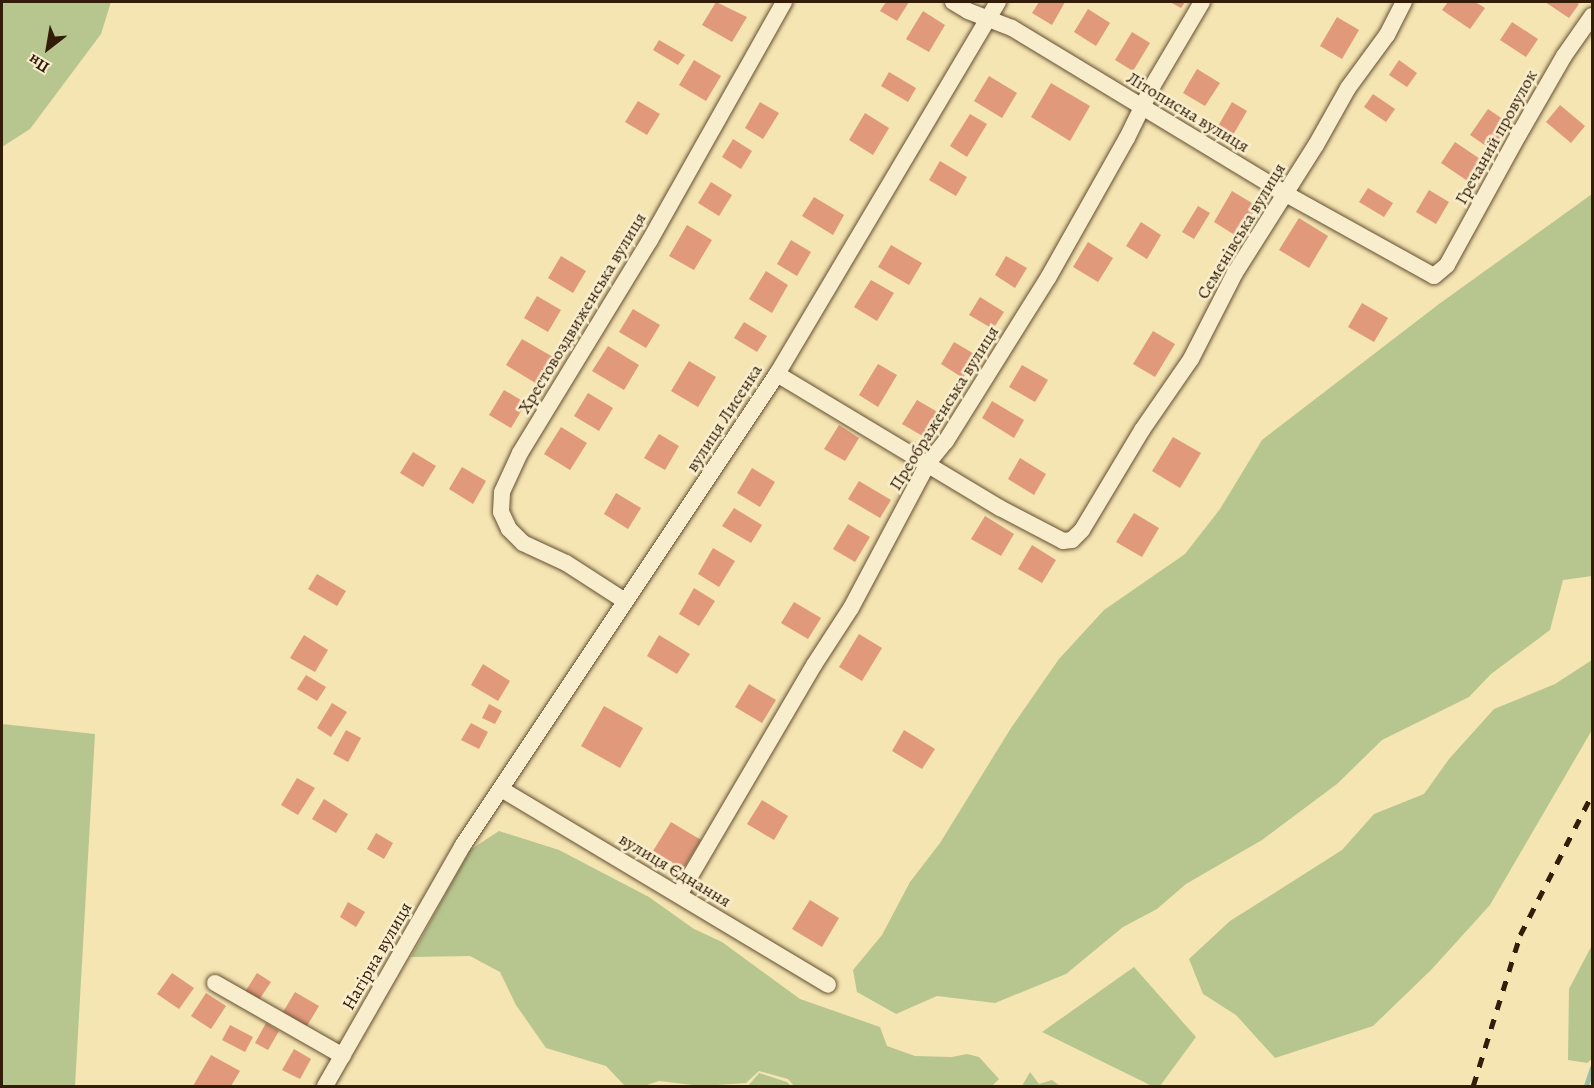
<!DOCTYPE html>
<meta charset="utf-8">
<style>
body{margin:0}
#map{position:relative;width:1594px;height:1088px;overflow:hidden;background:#f5e5b2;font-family:Alegreya,serif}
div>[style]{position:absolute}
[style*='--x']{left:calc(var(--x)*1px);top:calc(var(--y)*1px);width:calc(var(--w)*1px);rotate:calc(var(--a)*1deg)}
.green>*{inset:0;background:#b7c68f}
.stream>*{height:4.5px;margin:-2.25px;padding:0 2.25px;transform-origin:2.25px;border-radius:2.25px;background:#9cbfac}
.building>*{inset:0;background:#e0997b}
.roads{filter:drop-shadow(0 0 2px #644e32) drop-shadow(0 0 2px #644e32)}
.minor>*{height:16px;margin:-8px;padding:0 8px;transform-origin:8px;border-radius:8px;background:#f8eecd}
.rail>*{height:4.5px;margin-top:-2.25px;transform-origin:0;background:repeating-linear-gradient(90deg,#331c08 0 10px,transparent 0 20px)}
span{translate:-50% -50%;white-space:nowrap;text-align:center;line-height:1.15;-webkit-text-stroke:5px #f8eecd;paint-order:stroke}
.street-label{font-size:18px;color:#331c08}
.frame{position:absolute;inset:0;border:3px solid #331c08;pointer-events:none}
.north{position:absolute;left:18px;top:18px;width:60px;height:60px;-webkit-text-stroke:4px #f8eecd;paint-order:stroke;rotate:211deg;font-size:16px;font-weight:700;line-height:24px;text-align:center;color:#331c08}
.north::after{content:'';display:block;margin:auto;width:21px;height:27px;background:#331c08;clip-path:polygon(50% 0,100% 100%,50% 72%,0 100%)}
</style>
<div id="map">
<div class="green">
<div style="clip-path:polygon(2px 2px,111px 2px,101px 34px,30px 129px,2px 147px)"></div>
<div style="clip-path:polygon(1592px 194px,1592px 576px,1563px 580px,1550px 630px,1491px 674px,1469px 697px,1382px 740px,1337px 784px,1262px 840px,1186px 884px,1157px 909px,1123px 927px,1066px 974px,995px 1003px,937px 996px,896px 1014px,857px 992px,853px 970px,882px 935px,910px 882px,940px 843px,1011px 728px,1059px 659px,1104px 610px,1185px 554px,1220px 509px,1262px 440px,1439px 304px)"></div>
<div style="clip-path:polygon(1592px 660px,1592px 730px,1490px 905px,1431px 970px,1373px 1026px,1275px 1058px,1236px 1015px,1203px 994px,1189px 959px,1230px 921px,1342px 850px,1374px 814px,1424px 794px,1449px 759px,1494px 709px,1555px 684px)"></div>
<div style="clip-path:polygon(2px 724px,95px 734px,75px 1086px,2px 1086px)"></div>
<div style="clip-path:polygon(499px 831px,559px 850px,649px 897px,694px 929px,722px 942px,800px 999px,880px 1027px,887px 1046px,915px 1056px,952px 1057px,967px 1054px,979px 1057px,999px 1079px,992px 1086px,794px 1086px,788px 1079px,759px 1071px,746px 1083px,702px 1086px,659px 1081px,644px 1086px,625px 1086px,606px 1066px,546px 1048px,516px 1005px,500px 972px,470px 956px,411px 957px,470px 850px)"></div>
<div style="clip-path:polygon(1592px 945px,1592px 1059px,1587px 1063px,1568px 1060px,1569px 989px)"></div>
<div style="clip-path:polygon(1134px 967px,1196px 1037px,1160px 1086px,1152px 1086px,1042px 1032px)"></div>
<div style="clip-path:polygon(1030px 1072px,1039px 1084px,1052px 1080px,1060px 1086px,1022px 1086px)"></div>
<div style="clip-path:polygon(759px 1073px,787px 1082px,791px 1086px,748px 1086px)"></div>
</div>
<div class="stream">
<div style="--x:1586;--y:1086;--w:19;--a:-72"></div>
</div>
<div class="building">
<div style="clip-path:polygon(716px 2px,747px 17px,732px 42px,702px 25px)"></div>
<div style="clip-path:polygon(886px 2px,909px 2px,897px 21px,880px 11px)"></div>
<div style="clip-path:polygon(1039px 2px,1065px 2px,1052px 25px,1032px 13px)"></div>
<div style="clip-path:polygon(1170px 2px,1185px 2px,1181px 8px)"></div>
<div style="clip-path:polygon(1448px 2px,1475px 2px,1485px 8px,1470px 29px,1442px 10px)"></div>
<div style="clip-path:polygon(1545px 2px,1576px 2px,1579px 4px,1569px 18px)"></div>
<div style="clip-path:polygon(1088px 9px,1110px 23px,1096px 46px,1074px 32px)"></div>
<div style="clip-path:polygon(923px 11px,945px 25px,929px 52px,906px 39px)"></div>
<div style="clip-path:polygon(1337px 17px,1359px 30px,1342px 59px,1320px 46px)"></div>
<div style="clip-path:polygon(1512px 22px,1538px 39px,1526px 57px,1500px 40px)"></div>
<div style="clip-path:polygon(1132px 32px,1150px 43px,1133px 71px,1115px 60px)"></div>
<div style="clip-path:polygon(659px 40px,685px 55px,678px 65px,653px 50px)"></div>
<div style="clip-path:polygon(694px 60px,721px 76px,706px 101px,679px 85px)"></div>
<div style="clip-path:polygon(1399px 60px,1417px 73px,1407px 87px,1389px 75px)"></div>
<div style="clip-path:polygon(1197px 69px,1220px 83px,1205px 106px,1183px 93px)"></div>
<div style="clip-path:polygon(889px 72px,916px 88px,908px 102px,881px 86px)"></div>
<div style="clip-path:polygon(989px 76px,1017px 93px,1002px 118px,974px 101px)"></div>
<div style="clip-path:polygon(1051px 83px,1090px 106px,1070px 141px,1031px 117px)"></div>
<div style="clip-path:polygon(1373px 94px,1395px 109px,1386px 122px,1364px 107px)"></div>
<div style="clip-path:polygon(638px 101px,660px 114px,647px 135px,625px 122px)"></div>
<div style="clip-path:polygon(760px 102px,779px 113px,763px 139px,745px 128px)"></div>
<div style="clip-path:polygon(1232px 102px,1247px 111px,1233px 135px,1218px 126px)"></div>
<div style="clip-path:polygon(1560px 105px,1585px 126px,1571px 143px,1546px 122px)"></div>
<div style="clip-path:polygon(1488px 109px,1510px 124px,1492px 150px,1470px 135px)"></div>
<div style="clip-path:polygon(865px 113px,889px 128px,873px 155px,849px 140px)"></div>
<div style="clip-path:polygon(970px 114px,987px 124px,967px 157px,950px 146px)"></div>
<div style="clip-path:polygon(733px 139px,752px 151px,741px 169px,722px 157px)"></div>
<div style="clip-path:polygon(1455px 142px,1486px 163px,1472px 184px,1441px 163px)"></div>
<div style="clip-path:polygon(940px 161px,967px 177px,956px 196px,929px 180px)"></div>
<div style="clip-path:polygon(711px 182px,732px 195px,719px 216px,698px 203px)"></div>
<div style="clip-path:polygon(1368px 188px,1393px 203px,1384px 217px,1359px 202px)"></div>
<div style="clip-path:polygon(1429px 190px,1449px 202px,1436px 224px,1416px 212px)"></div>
<div style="clip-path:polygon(1232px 191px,1257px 206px,1238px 237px,1214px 222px)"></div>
<div style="clip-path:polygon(814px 197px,844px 215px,833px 235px,802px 216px)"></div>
<div style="clip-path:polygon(1198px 206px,1210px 213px,1194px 239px,1182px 232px)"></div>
<div style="clip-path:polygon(1299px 218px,1328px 236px,1309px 268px,1279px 250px)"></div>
<div style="clip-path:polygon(1141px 222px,1161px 235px,1147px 259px,1126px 246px)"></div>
<div style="clip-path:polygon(687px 225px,712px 240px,694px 270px,669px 256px)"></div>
<div style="clip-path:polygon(791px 240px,811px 252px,797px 276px,777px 264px)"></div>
<div style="clip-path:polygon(1088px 242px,1113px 258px,1098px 282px,1073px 267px)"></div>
<div style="clip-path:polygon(891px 245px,922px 263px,909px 285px,878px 267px)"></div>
<div style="clip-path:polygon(561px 256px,586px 271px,573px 293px,548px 278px)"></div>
<div style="clip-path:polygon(1006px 256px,1027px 268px,1015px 288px,995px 275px)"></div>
<div style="clip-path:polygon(766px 271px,788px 285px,772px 313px,749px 299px)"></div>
<div style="clip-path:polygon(871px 280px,894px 293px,877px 321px,854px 307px)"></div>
<div style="clip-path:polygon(537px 296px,561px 310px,548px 332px,524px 318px)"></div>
<div style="clip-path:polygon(980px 297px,1004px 312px,993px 329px,969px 315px)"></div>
<div style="clip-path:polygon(1362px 303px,1388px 318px,1374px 342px,1348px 327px)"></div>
<div style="clip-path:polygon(633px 309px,660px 325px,646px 348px,619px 332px)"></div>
<div style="clip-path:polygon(744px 322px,767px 336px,757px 352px,734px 338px)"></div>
<div style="clip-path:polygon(1153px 331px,1175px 344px,1155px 377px,1133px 364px)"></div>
<div style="clip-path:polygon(522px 339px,553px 357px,537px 384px,506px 365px)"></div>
<div style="clip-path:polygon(954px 342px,976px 355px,963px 378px,941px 364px)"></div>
<div style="clip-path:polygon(608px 346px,639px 365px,624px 390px,592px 371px)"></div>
<div style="clip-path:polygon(689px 361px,716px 377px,698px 407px,671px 391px)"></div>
<div style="clip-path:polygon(878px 364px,897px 375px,878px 407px,859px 395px)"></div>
<div style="clip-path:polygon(1022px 365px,1048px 380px,1035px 402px,1009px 387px)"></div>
<div style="clip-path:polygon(504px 390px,526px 403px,511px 428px,489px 415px)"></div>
<div style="clip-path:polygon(588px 393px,613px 408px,599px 431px,574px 416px)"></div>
<div style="clip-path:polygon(917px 400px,941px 414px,926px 438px,902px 424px)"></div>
<div style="clip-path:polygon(992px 401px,1024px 420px,1014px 438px,982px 418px)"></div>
<div style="clip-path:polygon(839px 425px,859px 438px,845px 461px,824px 449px)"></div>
<div style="clip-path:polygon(561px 427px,587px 443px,570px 470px,544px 454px)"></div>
<div style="clip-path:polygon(659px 434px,679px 446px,665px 470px,644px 458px)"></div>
<div style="clip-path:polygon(1173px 437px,1201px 453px,1180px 488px,1152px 471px)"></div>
<div style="clip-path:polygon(413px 452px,436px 466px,423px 487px,400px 473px)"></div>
<div style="clip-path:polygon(1020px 458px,1046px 474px,1034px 495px,1008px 479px)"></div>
<div style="clip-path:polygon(462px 467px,486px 481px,473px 504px,449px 489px)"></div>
<div style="clip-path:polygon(752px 468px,775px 482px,760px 507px,737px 493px)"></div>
<div style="clip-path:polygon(859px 481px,891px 500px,880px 518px,848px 499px)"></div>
<div style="clip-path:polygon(616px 493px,641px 508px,628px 529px,604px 514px)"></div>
<div style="clip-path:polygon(734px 508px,762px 525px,751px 543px,722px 526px)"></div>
<div style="clip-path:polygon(1134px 513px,1159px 528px,1142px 557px,1116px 542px)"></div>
<div style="clip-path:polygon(985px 516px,1014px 534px,1001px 556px,971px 539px)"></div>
<div style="clip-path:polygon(848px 524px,870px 537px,855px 562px,833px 549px)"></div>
<div style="clip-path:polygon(1032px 545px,1056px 560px,1042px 583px,1018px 569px)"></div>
<div style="clip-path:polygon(713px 548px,735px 561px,719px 587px,698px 574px)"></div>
<div style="clip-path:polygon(317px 574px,346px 591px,337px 606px,308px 589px)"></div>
<div style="clip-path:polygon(694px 588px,715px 601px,699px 626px,679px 614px)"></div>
<div style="clip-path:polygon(794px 602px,821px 618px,808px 639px,781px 623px)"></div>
<div style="clip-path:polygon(859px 634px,882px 648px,862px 681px,839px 667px)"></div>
<div style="clip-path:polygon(304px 635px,328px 650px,315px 672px,290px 658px)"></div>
<div style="clip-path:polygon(659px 635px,690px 654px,677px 674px,647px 656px)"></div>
<div style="clip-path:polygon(483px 664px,510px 681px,498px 701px,471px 685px)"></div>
<div style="clip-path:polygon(306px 675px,326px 687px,317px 701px,297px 689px)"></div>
<div style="clip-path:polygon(749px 684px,776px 700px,762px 723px,735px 707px)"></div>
<div style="clip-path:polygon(332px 703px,347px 712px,331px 737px,317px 728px)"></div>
<div style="clip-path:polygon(489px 704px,502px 711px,495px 724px,482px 718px)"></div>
<div style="clip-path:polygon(604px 706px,643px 728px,620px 768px,581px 746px)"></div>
<div style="clip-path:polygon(471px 723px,488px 732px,479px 749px,461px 740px)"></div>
<div style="clip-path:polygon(346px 730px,361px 738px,348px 762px,333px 754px)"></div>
<div style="clip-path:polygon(904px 730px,935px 749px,922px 769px,892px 751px)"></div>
<div style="clip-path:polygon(297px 778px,315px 788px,298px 815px,281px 805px)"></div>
<div style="clip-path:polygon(324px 799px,348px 814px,336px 833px,312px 819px)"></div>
<div style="clip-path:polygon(762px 800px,788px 816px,774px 840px,747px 824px)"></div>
<div style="clip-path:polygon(671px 822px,701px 840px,683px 869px,653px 851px)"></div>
<div style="clip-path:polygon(376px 833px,393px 843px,384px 859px,367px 849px)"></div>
<div style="clip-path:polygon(810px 900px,839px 918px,822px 947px,792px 929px)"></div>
<div style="clip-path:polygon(348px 902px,365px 912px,356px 927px,340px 917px)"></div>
<div style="clip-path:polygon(172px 973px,194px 988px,179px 1009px,157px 994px)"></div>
<div style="clip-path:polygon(257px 973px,271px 982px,259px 1000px,245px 992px)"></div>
<div style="clip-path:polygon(295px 992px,319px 1006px,307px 1026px,283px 1012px)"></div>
<div style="clip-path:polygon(206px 993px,226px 1006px,211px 1029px,191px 1016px)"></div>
<div style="clip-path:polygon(266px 1023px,279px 1031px,268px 1050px,255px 1043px)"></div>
<div style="clip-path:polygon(230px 1025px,253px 1037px,245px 1052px,222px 1040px)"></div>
<div style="clip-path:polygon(294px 1049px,311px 1059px,300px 1079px,282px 1070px)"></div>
<div style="clip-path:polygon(211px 1055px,240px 1071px,231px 1086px,193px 1086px)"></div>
</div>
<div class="roads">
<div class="minor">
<div style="--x:953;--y:2;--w:17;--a:31"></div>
<div style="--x:968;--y:11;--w:47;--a:21.1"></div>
<div style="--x:1012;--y:28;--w:320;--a:31.2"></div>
<div style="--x:1286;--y:194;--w:169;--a:29"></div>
<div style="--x:1434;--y:276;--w:17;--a:-40"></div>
<div style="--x:1447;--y:265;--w:147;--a:-61.2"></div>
<div style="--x:1518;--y:136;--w:92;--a:-60.1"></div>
<div style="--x:1564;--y:56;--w:49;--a:-55"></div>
<div style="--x:777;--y:374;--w:260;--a:31"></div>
<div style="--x:1000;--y:508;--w:71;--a:27.6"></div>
<div style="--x:1063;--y:541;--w:9;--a:-6"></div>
<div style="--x:1072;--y:540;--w:14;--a:-45"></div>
<div style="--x:1082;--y:530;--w:117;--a:-59"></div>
<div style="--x:1142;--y:430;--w:86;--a:-55.4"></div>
<div style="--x:1191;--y:359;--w:97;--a:-62.9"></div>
<div style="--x:1235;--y:273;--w:151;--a:-57.7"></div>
<div style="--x:1316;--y:145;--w:65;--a:-60.7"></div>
<div style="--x:1348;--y:88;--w:66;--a:-53.7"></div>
<div style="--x:1387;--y:35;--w:37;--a:-63"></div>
<div style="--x:625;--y:601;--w:70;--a:-147.2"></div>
<div style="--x:566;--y:563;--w:47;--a:-155.1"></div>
<div style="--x:523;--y:543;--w:20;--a:-135"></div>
<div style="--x:509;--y:529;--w:19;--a:-115"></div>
<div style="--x:501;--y:512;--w:20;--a:-87"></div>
<div style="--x:502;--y:492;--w:43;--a:-65.2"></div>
<div style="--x:520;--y:453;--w:250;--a:-58.6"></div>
<div style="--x:650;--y:240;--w:273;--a:-60.6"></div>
<div style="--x:501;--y:789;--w:381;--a:30.9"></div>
<div style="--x:679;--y:895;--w:267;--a:-59.6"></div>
<div style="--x:814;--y:665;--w:68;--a:-57"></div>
<div style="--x:851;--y:608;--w:164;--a:-62"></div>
<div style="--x:928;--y:463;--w:28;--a:-51"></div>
<div style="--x:946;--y:441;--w:192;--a:-58"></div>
<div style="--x:1048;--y:278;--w:161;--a:-60.6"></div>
<div style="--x:1127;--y:138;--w:59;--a:-63.9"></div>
<div style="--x:1153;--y:85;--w:96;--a:-59.4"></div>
<div style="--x:215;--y:983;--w:147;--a:29.7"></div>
<div style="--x:325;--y:1086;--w:278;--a:-60.2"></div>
<div style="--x:463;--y:845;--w:566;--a:-56.31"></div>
<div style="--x:777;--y:374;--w:433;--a:-59.3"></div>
</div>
</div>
<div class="rail">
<div style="--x:1473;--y:1086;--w:158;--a:-72.7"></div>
<div style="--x:1520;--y:935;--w:158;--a:-62.9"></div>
</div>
<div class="street-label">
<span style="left:1188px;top:112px;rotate:31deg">Літописна вулиця</span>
<span style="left:1496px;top:137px;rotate:-61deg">Гречаний провулок</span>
<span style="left:1241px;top:231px;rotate:-59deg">Семенівська вулиця</span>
<span style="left:582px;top:313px;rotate:-59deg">Хрестовоздвиженська вулиця</span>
<span style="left:944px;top:408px;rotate:-58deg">Преображенська вулиця</span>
<span style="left:724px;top:418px;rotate:-57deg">вулиця Лисенка</span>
<span style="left:675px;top:870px;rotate:31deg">вулиця Єднання</span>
<span style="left:377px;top:956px;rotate:-60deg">Нагірна вулиця</span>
</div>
<div class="frame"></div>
<div class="north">Пн</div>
</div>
